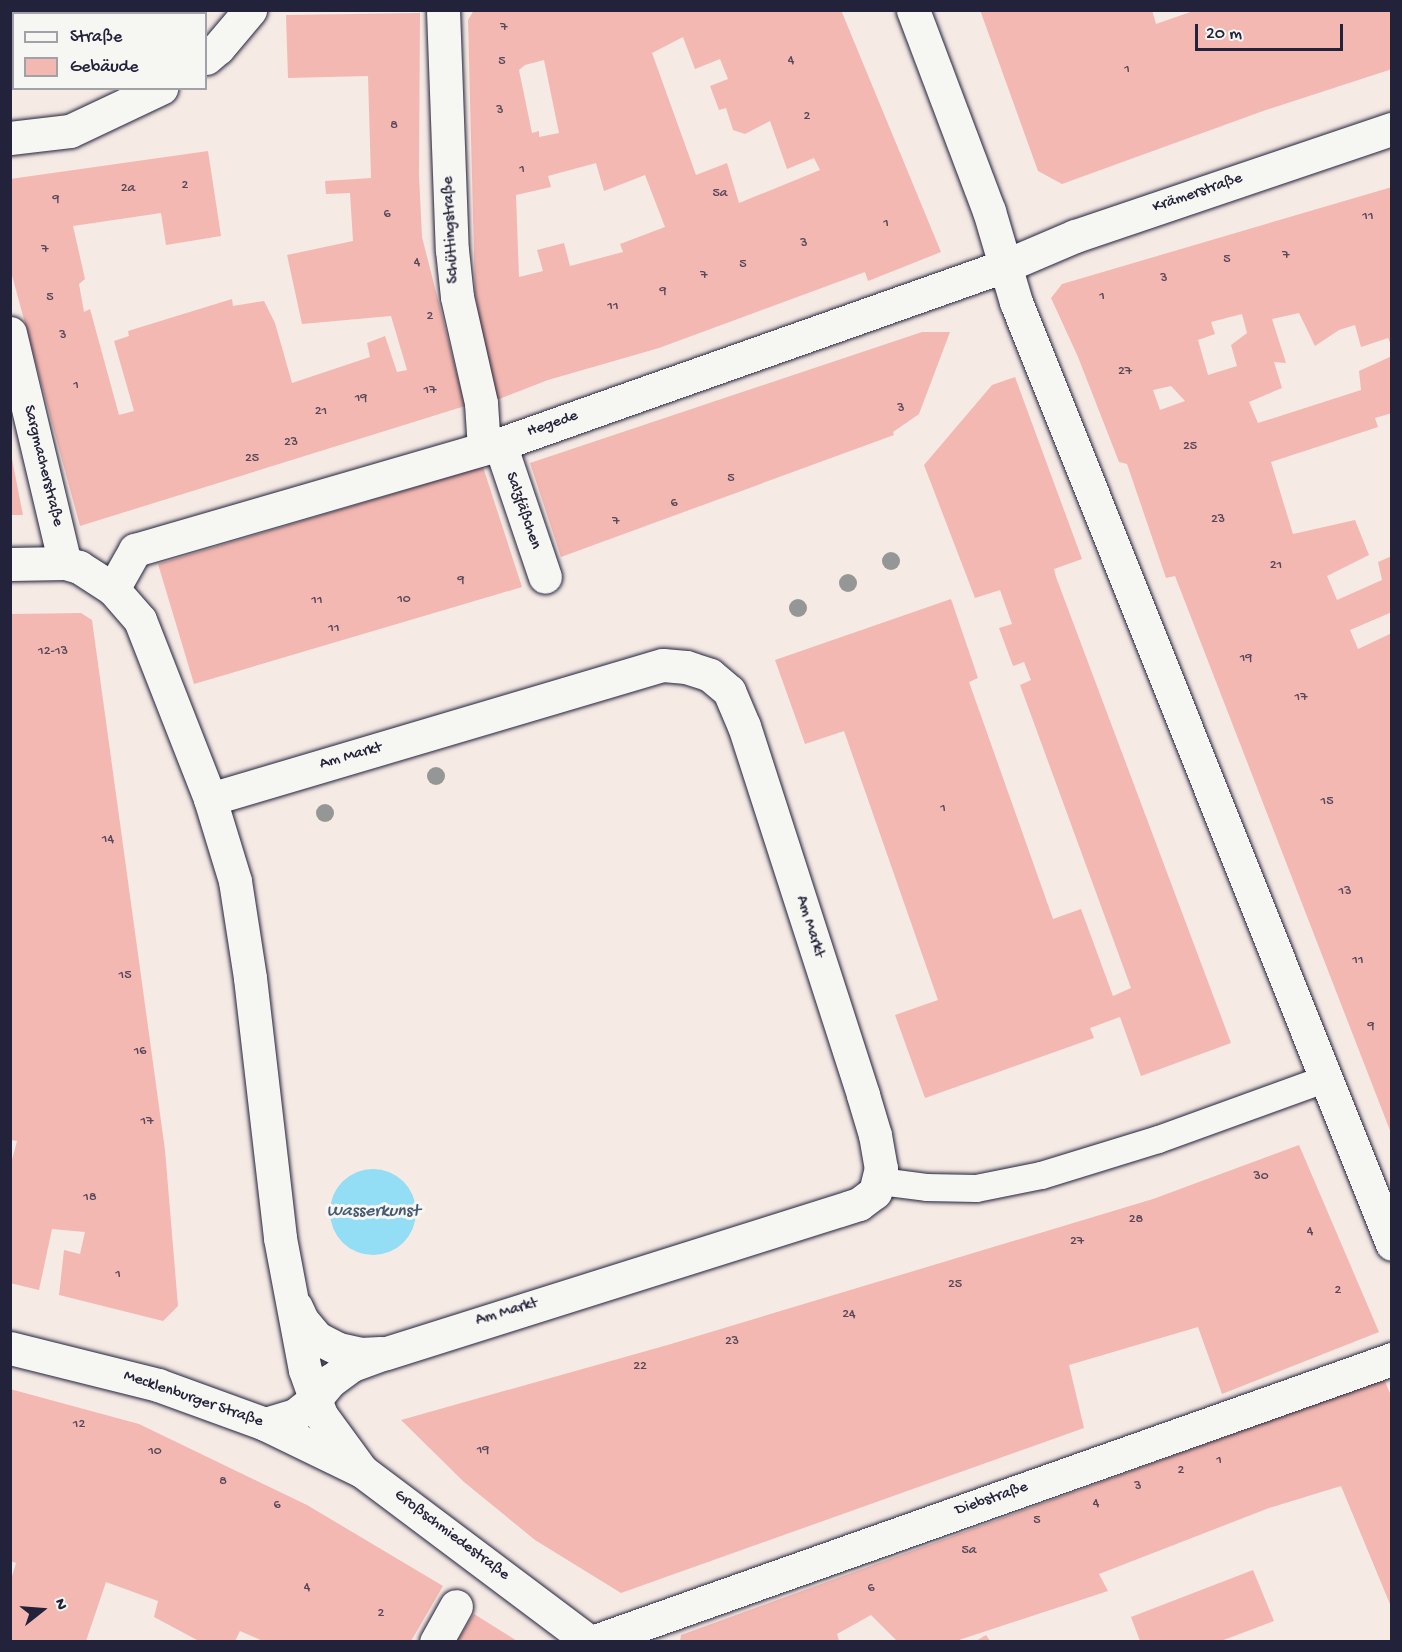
<!DOCTYPE html>
<meta charset="utf-8">
<style>
body{margin:0}
#map{position:relative;width:1402px;height:1652px;overflow:hidden;background:#f6eae5;font-family:"Gochi Hand",sans-serif}
div>[style]{position:absolute}
[style*='--x']{left:calc(var(--x)*1px);top:calc(var(--y)*1px);width:calc(var(--w)*1px);rotate:calc(var(--a)*1deg)}
.water>*{inset:0;background:#93ddf5}
.round{border-radius:50%}
.building>*{inset:0;background:#f4b8b2}
.roads{filter:drop-shadow(0 0 2px #22223b) drop-shadow(0 0 2px #22223b)}
.lane>*{height:27px;margin:-13.5px;padding:0 13.5px;transform-origin:13.5px;border-radius:13.5px;background:#f6f6f2}
.street>*{height:33px;margin:-16.5px;padding:0 16.5px;transform-origin:16.5px;border-radius:16.5px;background:#f6f6f2}
.trees>*{width:18px;height:18px;margin:-9px;border-radius:50%;background:#959797}
span{translate:-50% -50%;white-space:nowrap;text-align:center;line-height:1.15;-webkit-text-stroke:6px #f6f6f2;paint-order:stroke}
.number-label{font-size:14px;color:#564859}
.number-label span{-webkit-text-stroke-width:0}
.street-label{font-size:16px;color:#22223b}
.water-label{font-size:18px;color:#445a73;font-style:italic}
.frame{position:absolute;inset:0;border:12px solid #22223b;pointer-events:none}
.legend{position:absolute;left:12px;top:12px;width:195px;height:78px;box-sizing:border-box;background:#f6f6f2;border:2px solid #a1a1a9;margin:0;padding:8px 10px;list-style:none;font-size:18px;color:#22223b}
.legend li{display:flex;align-items:center;gap:12px;height:30px}
.legend b{width:30px;border:2px solid #a1a1a9}
.north{position:absolute;left:12px;top:1580px;width:60px;height:60px;-webkit-text-stroke:4px #f6f6f2;paint-order:stroke;rotate:73deg;font-size:16px;font-weight:700;line-height:24px;text-align:center;color:#22223b}
.north::after{content:'';display:block;margin:auto;width:21px;height:27px;background:#22223b;clip-path:polygon(50% 0,100% 100%,50% 72%,0 100%)}
.scale{position:absolute;left:1195px;top:24px;width:148px;height:27px;box-sizing:border-box;border:3px solid #22223b;border-top:0;padding-left:8px;font-size:18px;line-height:21px;white-space:nowrap;color:#22223b;-webkit-text-stroke:4px #f6f6f2;paint-order:stroke}
</style>
<div id="map">
<div class="water">
<div class="round" style="left:330px;top:1169px;width:86px;height:86px"></div>
</div>
<div class="building">
<div style="clip-path:polygon(evenodd,474px 10px,841px 10px,941px 252px,868px 281px,865px 272px,659px 348px,548px 380px,494px 401px,475px 293px,468px 20px,474px 10px,683px 37px,695px 69px,720px 59px,728px 79px,710px 86px,719px 110px,726px 108px,733px 130px,745px 134px,770px 121px,787px 169px,814px 158px,820px 170px,739px 203px,727px 163px,696px 175px,652px 53px,683px 37px,474px 10px,544px 60px,559px 133px,539px 137px,539px 131px,532px 133px,519px 70px,525px 65px,544px 60px,474px 10px,596px 163px,604px 191px,645px 175px,665px 227px,620px 244px,623px 252px,570px 266px,564px 243px,537px 250px,543px 271px,519px 277px,516px 195px,551px 187px,548px 176px,596px 163px)"></div>
<div style="clip-path:polygon(980px 10px,1152px 10px,1156px 24px,1196px 10px,1392px 10px,1392px 69px,1263px 111px,1062px 184px,1038px 171px)"></div>
<div style="clip-path:polygon(420px 13px,419px 175px,422px 237px,465px 406px,80px 526px,10px 268px,10px 179px,208px 151px,221px 236px,166px 245px,161px 213px,73px 226px,85px 279px,79px 284px,84px 312px,90px 309px,119px 415px,134px 411px,114px 341px,129px 336px,128px 331px,232px 299px,233px 306px,264px 301px,275px 323px,292px 383px,370px 357px,367px 343px,385px 336px,397px 372px,407px 370px,391px 316px,302px 324px,287px 255px,353px 241px,350px 193px,326px 194px,325px 181px,371px 178px,368px 76px,288px 78px,286px 15px)"></div>
<div style="clip-path:polygon(evenodd,1392px 187px,1392px 347px,1388px 338px,1361px 347px,1355px 325px,1339px 330px,1315px 346px,1299px 313px,1272px 319px,1286px 363px,1274px 362px,1282px 388px,1249px 402px,1258px 423px,1361px 390px,1359px 371px,1392px 356px,1392px 413px,1375px 418px,1378px 427px,1271px 462px,1293px 534px,1355px 520px,1369px 555px,1327px 576px,1337px 600px,1382px 580px,1378px 562px,1392px 556px,1392px 612px,1350px 630px,1358px 649px,1392px 633px,1391px 1133px,1175px 576px,1166px 578px,1127px 464px,1119px 462px,1078px 357px,1051px 298px,1062px 284px,1392px 187px,1242px 314px,1247px 333px,1231px 345px,1237px 366px,1208px 375px,1198px 340px,1215px 334px,1211px 322px,1242px 314px,1392px 187px,1171px 386px,1185px 401px,1160px 410px,1153px 390px,1171px 386px)"></div>
<div style="clip-path:polygon(922px 332px,950px 332px,919px 414px,893px 432px,894px 435px,561px 557px,530px 463px)"></div>
<div style="clip-path:polygon(1015px 377px,1082px 559px,1054px 569px,1056px 577px,1231px 1043px,1141px 1076px,1120px 1017px,1090px 1028px,1094px 1038px,925px 1098px,895px 1015px,938px 1000px,844px 731px,805px 744px,775px 660px,951px 599px,978px 678px,969px 682px,1053px 919px,1081px 909px,1113px 996px,1131px 988px,1020px 685px,1031px 680px,1024px 662px,1013px 666px,999px 628px,1012px 624px,1000px 590px,975px 598px,924px 465px,992px 385px)"></div>
<div style="clip-path:polygon(10px 459px,12px 459px,23px 515px,10px 515px)"></div>
<div style="clip-path:polygon(483px 467px,522px 587px,194px 684px,158px 564px)"></div>
<div style="clip-path:polygon(81px 613px,92px 620px,165px 1150px,178px 1306px,163px 1321px,59px 1295px,64px 1250px,80px 1254px,85px 1232px,52px 1229px,39px 1290px,10px 1283px,10px 1167px,17px 1141px,10px 1140px,10px 614px)"></div>
<div style="clip-path:polygon(1299px 1145px,1379px 1332px,1222px 1394px,1198px 1327px,1069px 1365px,1084px 1428px,621px 1593px,535px 1540px,464px 1482px,401px 1420px,671px 1344px,1153px 1199px)"></div>
<div style="clip-path:polygon(1384px 1379px,1392px 1398px,1392px 1609px,1341px 1486px,1269px 1508px,1099px 1574px,1108px 1591px,956px 1641px,897px 1641px,871px 1615px,837px 1634px,839px 1641px,680px 1641px,681px 1635px)"></div>
<div style="clip-path:polygon(10px 1389px,139px 1424px,307px 1505px,443px 1586px,411px 1641px,263px 1641px,240px 1631px,235px 1641px,199px 1641px,154px 1617px,158px 1601px,106px 1582px,86px 1641px,10px 1641px,10px 1583px,16px 1563px,10px 1561px)"></div>
<div style="clip-path:polygon(1253px 1570px,1274px 1621px,1221px 1641px,1140px 1641px,1131px 1617px)"></div>
<div style="clip-path:polygon(474px 1614px,517px 1641px,457px 1641px)"></div>
<div style="clip-path:polygon(986px 1635px,990px 1641px,976px 1641px)"></div>
</div>
<div class="roads">
<div class="lane">
<div style="--x:880;--y:1181;--w:46;--a:7.4"></div>
<div style="--x:926;--y:1187;--w:50;--a:1.1"></div>
<div style="--x:976;--y:1188;--w:66;--a:-11.3"></div>
<div style="--x:1041;--y:1175;--w:122;--a:-17.1"></div>
<div style="--x:1158;--y:1139;--w:177;--a:-19.9"></div>
</div>
<div class="street">
<div style="--x:443;--y:10;--w:240;--a:87.9"></div>
<div style="--x:452;--y:250;--w:47;--a:83.9"></div>
<div style="--x:457;--y:297;--w:109;--a:77.2"></div>
<div style="--x:481;--y:403;--w:45;--a:86.2"></div>
<div style="--x:913;--y:10;--w:215;--a:69.3"></div>
<div style="--x:989;--y:211;--w:95;--a:73.5"></div>
<div style="--x:1016;--y:302;--w:1014;--a:68.24"></div>
<div style="--x:206;--y:58;--w:16;--a:-40"></div>
<div style="--x:218;--y:48;--w:50;--a:-49.9"></div>
<div style="--x:10;--y:138;--w:60;--a:-6.7"></div>
<div style="--x:70;--y:131;--w:101;--a:-25.3"></div>
<div style="--x:10;--y:333;--w:236;--a:76.6"></div>
<div style="--x:500;--y:444;--w:140;--a:71.3"></div>
<div style="--x:10;--y:564;--w:55;--a:-1"></div>
<div style="--x:65;--y:563;--w:15;--a:16"></div>
<div style="--x:79;--y:567;--w:40;--a:32.9"></div>
<div style="--x:113;--y:589;--w:41;--a:48.9"></div>
<div style="--x:140;--y:620;--w:192;--a:68.6"></div>
<div style="--x:210;--y:799;--w:86;--a:73"></div>
<div style="--x:235;--y:881;--w:98;--a:81.2"></div>
<div style="--x:250;--y:978;--w:262;--a:83.4"></div>
<div style="--x:280;--y:1238;--w:134;--a:79.3"></div>
<div style="--x:305;--y:1370;--w:48;--a:70.4"></div>
<div style="--x:321;--y:1415;--w:69;--a:53.8"></div>
<div style="--x:113;--y:589;--w:45;--a:-60.6"></div>
<div style="--x:135;--y:550;--w:380;--a:-16.2"></div>
<div style="--x:500;--y:444;--w:538;--a:-19.45"></div>
<div style="--x:1007;--y:265;--w:74;--a:-23.1"></div>
<div style="--x:1075;--y:236;--w:335;--a:-18.7"></div>
<div style="--x:210;--y:799;--w:472;--a:-16.5"></div>
<div style="--x:663;--y:665;--w:23;--a:5"></div>
<div style="--x:686;--y:667;--w:25;--a:18"></div>
<div style="--x:710;--y:675;--w:25;--a:40"></div>
<div style="--x:729;--y:691;--w:38;--a:67"></div>
<div style="--x:744;--y:726;--w:388;--a:72.1"></div>
<div style="--x:863;--y:1095;--w:42;--a:73.3"></div>
<div style="--x:875;--y:1135;--w:34;--a:80"></div>
<div style="--x:881;--y:1168;--w:25;--a:104"></div>
<div style="--x:875;--y:1192;--w:20;--a:143"></div>
<div style="--x:859;--y:1204;--w:497;--a:162.5"></div>
<div style="--x:385;--y:1353;--w:35;--a:160"></div>
<div style="--x:352;--y:1365;--w:26;--a:144"></div>
<div style="--x:331;--y:1380;--w:25;--a:130"></div>
<div style="--x:315;--y:1399;--w:26;--a:141"></div>
<div style="--x:295;--y:1415;--w:31;--a:163"></div>
<div style="--x:296;--y:1307;--w:14;--a:65"></div>
<div style="--x:302;--y:1320;--w:23;--a:50"></div>
<div style="--x:317;--y:1338;--w:25;--a:27"></div>
<div style="--x:339;--y:1349;--w:22;--a:13"></div>
<div style="--x:360;--y:1354;--w:20;--a:-3"></div>
<div style="--x:10;--y:1348;--w:153;--a:14"></div>
<div style="--x:158;--y:1385;--w:114;--a:20"></div>
<div style="--x:265;--y:1424;--w:108;--a:25.9"></div>
<div style="--x:362;--y:1471;--w:285;--a:36.9"></div>
<div style="--x:436;--y:1642;--w:41;--a:-60.9"></div>
<div style="--x:592;--y:1642;--w:849;--a:-19.48"></div>
</div>
</div>
<div class="trees">
<div style="left:891px;top:561px"></div>
<div style="left:848px;top:583px"></div>
<div style="left:798px;top:608px"></div>
<div style="left:436px;top:776px"></div>
<div style="left:325px;top:813px"></div>
</div>
<div class="number-label">
<span style="left:504px;top:28px">7</span>
<span style="left:791px;top:61px">4</span>
<span style="left:502px;top:62px">5</span>
<span style="left:1127px;top:70px">1</span>
<span style="left:500px;top:111px">3</span>
<span style="left:807px;top:117px">2</span>
<span style="left:394px;top:126px">8</span>
<span style="left:522px;top:170px">1</span>
<span style="left:185px;top:186px">2</span>
<span style="left:128px;top:189px">2a</span>
<span style="left:720px;top:194px">5a</span>
<span style="left:56px;top:200px">9</span>
<span style="left:387px;top:215px">6</span>
<span style="left:1368px;top:217px">11</span>
<span style="left:886px;top:224px">1</span>
<span style="left:804px;top:244px">3</span>
<span style="left:45px;top:250px">7</span>
<span style="left:1286px;top:256px">7</span>
<span style="left:1227px;top:260px">5</span>
<span style="left:417px;top:263px">4</span>
<span style="left:743px;top:265px">5</span>
<span style="left:704px;top:276px">7</span>
<span style="left:1164px;top:279px">3</span>
<span style="left:663px;top:292px">9</span>
<span style="left:1102px;top:297px">1</span>
<span style="left:50px;top:298px">5</span>
<span style="left:613px;top:307px">11</span>
<span style="left:430px;top:317px">2</span>
<span style="left:63px;top:336px">3</span>
<span style="left:1125px;top:372px">27</span>
<span style="left:76px;top:386px">1</span>
<span style="left:430px;top:391px">17</span>
<span style="left:361px;top:399px">19</span>
<span style="left:901px;top:409px">3</span>
<span style="left:321px;top:412px">21</span>
<span style="left:291px;top:443px">23</span>
<span style="left:1190px;top:447px">25</span>
<span style="left:252px;top:459px">25</span>
<span style="left:731px;top:479px">5</span>
<span style="left:674px;top:504px">6</span>
<span style="left:1218px;top:520px">23</span>
<span style="left:616px;top:522px">7</span>
<span style="left:1276px;top:566px">21</span>
<span style="left:461px;top:581px">9</span>
<span style="left:404px;top:600px">10</span>
<span style="left:317px;top:601px">11</span>
<span style="left:334px;top:629px">11</span>
<span style="left:53px;top:652px">12-13</span>
<span style="left:1246px;top:659px">19</span>
<span style="left:1301px;top:698px">17</span>
<span style="left:1327px;top:802px">15</span>
<span style="left:943px;top:809px">1</span>
<span style="left:108px;top:840px">14</span>
<span style="left:1345px;top:892px">13</span>
<span style="left:1358px;top:961px">11</span>
<span style="left:125px;top:976px">15</span>
<span style="left:1371px;top:1027px">9</span>
<span style="left:140px;top:1052px">16</span>
<span style="left:147px;top:1122px">17</span>
<span style="left:1261px;top:1177px">30</span>
<span style="left:90px;top:1198px">18</span>
<span style="left:1136px;top:1220px">28</span>
<span style="left:1310px;top:1232px">4</span>
<span style="left:1077px;top:1242px">27</span>
<span style="left:118px;top:1275px">1</span>
<span style="left:955px;top:1285px">25</span>
<span style="left:1338px;top:1291px">2</span>
<span style="left:849px;top:1315px">24</span>
<span style="left:732px;top:1342px">23</span>
<span style="left:640px;top:1367px">22</span>
<span style="left:79px;top:1425px">12</span>
<span style="left:483px;top:1451px">19</span>
<span style="left:155px;top:1452px">10</span>
<span style="left:1219px;top:1461px">1</span>
<span style="left:1181px;top:1471px">2</span>
<span style="left:223px;top:1482px">8</span>
<span style="left:1138px;top:1487px">3</span>
<span style="left:1096px;top:1504px">4</span>
<span style="left:277px;top:1506px">6</span>
<span style="left:1037px;top:1521px">5</span>
<span style="left:969px;top:1551px">5a</span>
<span style="left:307px;top:1588px">4</span>
<span style="left:871px;top:1589px">6</span>
<span style="left:381px;top:1614px">2</span>
</div>
<div class="street-label">
<span style="left:1198px;top:194px;rotate:-19deg">Krämerstraße</span>
<span style="left:452px;top:230px;rotate:-93deg">Schüttingstraße</span>
<span style="left:553px;top:425px;rotate:-19deg">Hegede</span>
<span style="left:42px;top:466px;rotate:76deg">Sargmacherstraße</span>
<span style="left:522px;top:511px;rotate:71deg">Salzfäßchen</span>
<span style="left:351px;top:757px;rotate:-16deg">Am Markt</span>
<span style="left:809px;top:927px;rotate:72deg">Am Markt</span>
<span style="left:507px;top:1313px;rotate:-17deg">Am Markt</span>
<span style="left:193px;top:1400px;rotate:19deg">Mecklenburger Straße</span>
<span style="left:992px;top:1500px;rotate:-19deg">Diebstraße</span>
<span style="left:451px;top:1536px;rotate:37deg">Großschmiedestraße</span>
</div>
<div class="water-label">
<span style="left:373px;top:1212px">Wasserkunst</span>
</div>
<div class="frame"></div>
<ul class="legend">
<li><b style="height:8px;background:#f6f6f2"></b>Straße</li>
<li><b style="height:16px;background:#f4b8b2"></b>Gebäude</li>
</ul>
<div class="north">N</div>
<div class="scale">20 m</div>
</div>
